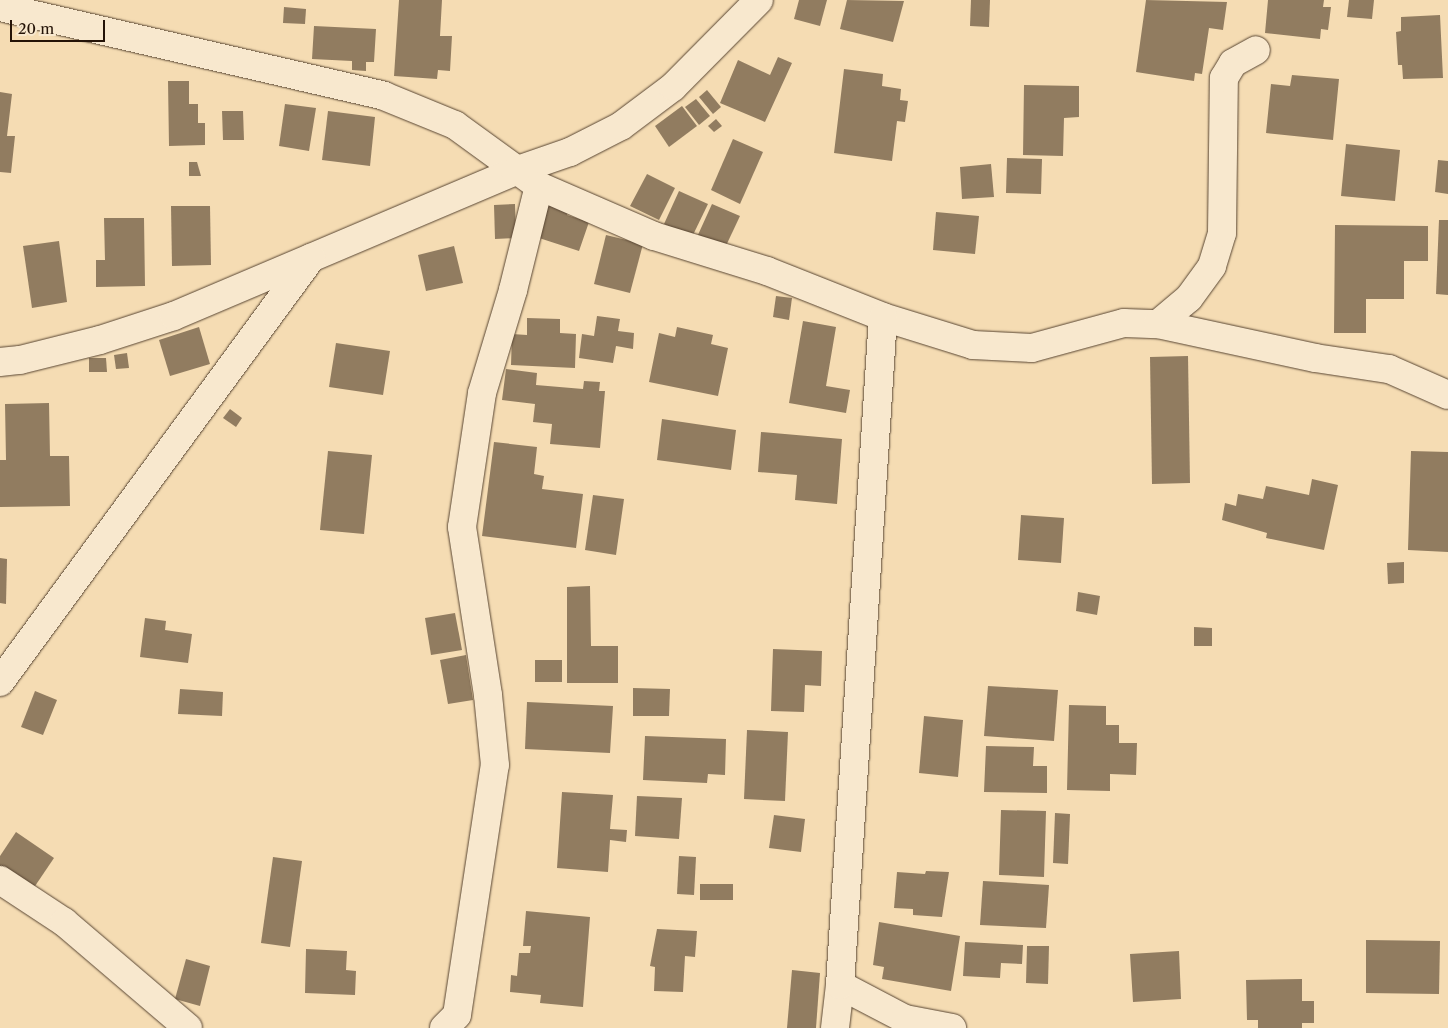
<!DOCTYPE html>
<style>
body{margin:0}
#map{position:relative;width:1448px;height:1028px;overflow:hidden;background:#f5dcb3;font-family:"Libre Caslon Text",serif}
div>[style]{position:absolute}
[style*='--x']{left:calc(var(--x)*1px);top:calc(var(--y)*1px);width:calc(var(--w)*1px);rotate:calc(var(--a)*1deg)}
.building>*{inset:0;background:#917c60}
.roads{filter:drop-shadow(0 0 1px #584532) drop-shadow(0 0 1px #584532)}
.street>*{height:28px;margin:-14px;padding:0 14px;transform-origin:14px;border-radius:14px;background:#f8e8ce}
span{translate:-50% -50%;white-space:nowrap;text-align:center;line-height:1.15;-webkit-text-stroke:5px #f8e8ce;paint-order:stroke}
.scale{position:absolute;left:10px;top:20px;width:95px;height:22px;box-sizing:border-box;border:2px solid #241307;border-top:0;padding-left:6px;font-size:15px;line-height:18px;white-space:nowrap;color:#241307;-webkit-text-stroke:4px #f8e8ce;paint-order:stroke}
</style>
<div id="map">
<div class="building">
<div style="clip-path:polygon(399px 0,442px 0,440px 36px,452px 36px,450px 71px,438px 70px,437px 79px,394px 76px)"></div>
<div style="clip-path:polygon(799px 0,827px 0,820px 26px,794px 19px)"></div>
<div style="clip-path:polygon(847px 0,904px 1px,893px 42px,840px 29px)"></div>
<div style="clip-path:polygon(971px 0,990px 0,989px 27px,970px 26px)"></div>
<div style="clip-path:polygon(1146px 0,1227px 2px,1223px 30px,1209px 28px,1202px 74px,1195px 73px,1194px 81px,1136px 72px)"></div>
<div style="clip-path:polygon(1268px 0,1324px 0,1323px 7px,1331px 7px,1328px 30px,1321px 29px,1320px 39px,1265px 33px)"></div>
<div style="clip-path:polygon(1349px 0,1374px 0,1372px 19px,1347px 17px)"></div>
<div style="clip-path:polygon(284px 7px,306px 9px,305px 24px,283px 23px)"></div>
<div style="clip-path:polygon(1440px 15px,1443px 78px,1403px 79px,1402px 65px,1398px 65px,1396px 32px,1401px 31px,1401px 17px)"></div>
<div style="clip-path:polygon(314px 26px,376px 29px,374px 62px,366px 62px,366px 71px,352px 70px,352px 61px,312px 59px)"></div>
<div style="clip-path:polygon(778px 57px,792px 63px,765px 122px,720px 103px,738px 60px,770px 75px)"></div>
<div style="clip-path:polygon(844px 69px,883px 74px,882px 86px,901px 89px,900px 100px,908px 101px,905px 122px,897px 121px,892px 161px,834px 153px)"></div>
<div style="clip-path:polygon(1292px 75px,1339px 79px,1333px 140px,1266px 133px,1271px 84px,1290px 86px)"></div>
<div style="clip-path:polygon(168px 81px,189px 81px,189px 104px,198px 104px,198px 123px,205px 123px,205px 145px,169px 146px)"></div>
<div style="clip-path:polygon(1024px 85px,1079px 86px,1079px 117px,1064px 118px,1063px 156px,1023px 155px)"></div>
<div style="clip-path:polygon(707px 90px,721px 107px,713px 114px,699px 97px)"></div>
<div style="clip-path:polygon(0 92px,12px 94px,7px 136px,15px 136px,11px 173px,0 172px)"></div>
<div style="clip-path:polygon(696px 99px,710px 116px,699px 125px,685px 107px)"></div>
<div style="clip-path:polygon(285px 104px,316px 108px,309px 151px,279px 146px)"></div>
<div style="clip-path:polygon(682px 106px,697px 126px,669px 147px,655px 126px)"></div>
<div style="clip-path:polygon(222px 111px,243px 111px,244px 140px,223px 140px)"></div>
<div style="clip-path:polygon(328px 111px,375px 117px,370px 166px,322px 160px)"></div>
<div style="clip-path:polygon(716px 119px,722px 126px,714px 132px,708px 126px)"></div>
<div style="clip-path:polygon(733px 139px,763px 152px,740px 204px,711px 190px)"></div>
<div style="clip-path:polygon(1346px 144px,1400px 150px,1395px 201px,1341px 196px)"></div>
<div style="clip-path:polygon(1007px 158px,1042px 159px,1041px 194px,1006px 193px)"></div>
<div style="clip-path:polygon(1438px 160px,1448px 161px,1448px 194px,1435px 192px)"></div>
<div style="clip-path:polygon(189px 162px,197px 162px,201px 176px,189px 176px)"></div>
<div style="clip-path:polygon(991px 164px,994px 197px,962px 199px,960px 167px)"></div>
<div style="clip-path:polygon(647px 174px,675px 188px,659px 220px,630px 206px)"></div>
<div style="clip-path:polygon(679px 191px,708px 204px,692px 237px,664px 224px)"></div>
<div style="clip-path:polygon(545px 200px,569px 208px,567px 215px,589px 222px,579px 251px,533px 236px)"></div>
<div style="clip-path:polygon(515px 204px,516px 238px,495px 239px,494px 205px)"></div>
<div style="clip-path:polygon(712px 204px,740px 216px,724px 250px,697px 237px)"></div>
<div style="clip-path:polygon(171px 206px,210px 206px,211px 265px,172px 266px)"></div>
<div style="clip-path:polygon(936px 212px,979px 216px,975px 254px,933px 250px)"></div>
<div style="clip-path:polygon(104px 218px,144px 218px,145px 286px,96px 287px,96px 260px,105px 260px)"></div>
<div style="clip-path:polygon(1439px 220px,1448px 220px,1448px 295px,1436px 294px)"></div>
<div style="clip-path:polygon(1335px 225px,1428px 226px,1428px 261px,1404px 261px,1404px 299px,1366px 299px,1366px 333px,1334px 333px)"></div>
<div style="clip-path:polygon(606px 235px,643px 244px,630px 293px,594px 284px)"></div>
<div style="clip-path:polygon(59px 241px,67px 302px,32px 308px,23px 246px)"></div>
<div style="clip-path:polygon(454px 246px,463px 283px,426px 291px,418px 255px)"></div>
<div style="clip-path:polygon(776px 296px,792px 298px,789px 320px,773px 317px)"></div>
<div style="clip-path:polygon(597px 316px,620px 319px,618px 331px,634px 333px,633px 349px,616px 346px,613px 363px,579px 358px,582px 334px,594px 336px)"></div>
<div style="clip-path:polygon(527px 318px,560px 319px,560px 333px,576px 334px,575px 368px,511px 365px,512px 334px,527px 335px)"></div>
<div style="clip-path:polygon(803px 321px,836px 327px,826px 386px,850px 390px,846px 413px,789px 403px)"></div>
<div style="clip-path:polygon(199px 327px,210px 364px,170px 376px,159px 340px)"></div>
<div style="clip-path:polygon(677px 327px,713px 335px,711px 344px,728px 348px,718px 396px,649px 382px,659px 333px,675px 337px)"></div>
<div style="clip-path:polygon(336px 343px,390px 351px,383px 395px,329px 387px)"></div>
<div style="clip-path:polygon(127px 353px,129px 368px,116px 369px,114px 355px)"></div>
<div style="clip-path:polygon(1188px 356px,1190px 483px,1152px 484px,1150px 357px)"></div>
<div style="clip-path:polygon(89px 358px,106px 358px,107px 372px,89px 372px)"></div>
<div style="clip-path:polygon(506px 369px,537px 373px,536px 385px,583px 389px,584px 381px,600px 382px,599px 391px,605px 391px,600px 448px,550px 444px,552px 424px,533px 422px,535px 404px,502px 400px)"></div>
<div style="clip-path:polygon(49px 403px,50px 456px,69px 456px,70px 506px,0 507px,0 460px,6px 460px,5px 404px)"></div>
<div style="clip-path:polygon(230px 409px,242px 418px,236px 427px,223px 418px)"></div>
<div style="clip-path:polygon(662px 419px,736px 430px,731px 470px,657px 460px)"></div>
<div style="clip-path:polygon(761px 432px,842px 439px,837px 504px,795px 500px,797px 475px,758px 472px)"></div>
<div style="clip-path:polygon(494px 442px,537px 447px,534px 474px,544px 476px,542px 489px,583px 494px,576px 548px,482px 536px)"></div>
<div style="clip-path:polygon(328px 451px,372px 455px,364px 534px,320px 530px)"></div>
<div style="clip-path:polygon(1411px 451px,1448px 452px,1448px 552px,1408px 550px)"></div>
<div style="clip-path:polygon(1312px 479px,1338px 485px,1324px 550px,1266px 538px,1267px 533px,1222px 520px,1225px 503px,1236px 506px,1238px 494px,1263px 499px,1266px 486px,1309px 495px)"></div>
<div style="clip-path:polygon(593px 495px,624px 499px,616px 555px,585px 550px)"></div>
<div style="clip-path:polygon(1021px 515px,1064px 518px,1061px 563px,1018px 560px)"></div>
<div style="clip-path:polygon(0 558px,7px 559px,6px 604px,0 603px)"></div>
<div style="clip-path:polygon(1404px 562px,1404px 583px,1388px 584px,1387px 563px)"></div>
<div style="clip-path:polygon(590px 586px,591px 646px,618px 646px,618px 683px,567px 683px,567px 587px)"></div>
<div style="clip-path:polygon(1078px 592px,1100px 596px,1097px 615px,1076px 611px)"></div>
<div style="clip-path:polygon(455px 613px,462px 650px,431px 655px,425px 618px)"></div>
<div style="clip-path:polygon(145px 618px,166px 621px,165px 630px,192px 634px,188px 663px,140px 657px)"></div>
<div style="clip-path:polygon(1194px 627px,1212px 628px,1212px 646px,1194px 646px)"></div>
<div style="clip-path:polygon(773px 649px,822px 651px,821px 686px,805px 685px,804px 712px,771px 711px)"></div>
<div style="clip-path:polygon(466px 655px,473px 700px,448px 704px,440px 660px)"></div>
<div style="clip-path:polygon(535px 660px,562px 660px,562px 682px,535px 682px)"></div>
<div style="clip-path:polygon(988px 686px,1058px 690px,1054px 741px,984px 736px)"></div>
<div style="clip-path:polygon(633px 688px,670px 689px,669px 716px,633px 716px)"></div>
<div style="clip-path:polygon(180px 689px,223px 692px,222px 716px,178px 714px)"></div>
<div style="clip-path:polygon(35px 691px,57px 700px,43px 735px,21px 727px)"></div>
<div style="clip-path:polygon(527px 702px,613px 706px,610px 753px,525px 749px)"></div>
<div style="clip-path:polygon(1069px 705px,1106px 706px,1106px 725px,1119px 725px,1119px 743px,1137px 743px,1136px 775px,1110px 774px,1110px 791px,1067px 790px)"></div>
<div style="clip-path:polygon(924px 716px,963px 720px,958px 777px,919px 773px)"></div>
<div style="clip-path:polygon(747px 730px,788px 732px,785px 801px,744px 799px)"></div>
<div style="clip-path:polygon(645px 736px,726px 739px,725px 775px,708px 774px,707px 783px,643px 780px)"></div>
<div style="clip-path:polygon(986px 746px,1034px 747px,1033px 766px,1047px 766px,1047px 793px,984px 792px)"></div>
<div style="clip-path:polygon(562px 792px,613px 795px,610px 829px,627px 830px,626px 842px,610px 840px,608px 872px,557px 868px)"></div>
<div style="clip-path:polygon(637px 796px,682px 798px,679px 839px,635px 836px)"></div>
<div style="clip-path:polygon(1001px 810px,1046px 811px,1044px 877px,999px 875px)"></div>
<div style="clip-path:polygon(1055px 813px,1070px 814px,1068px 864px,1053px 863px)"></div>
<div style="clip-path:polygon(774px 815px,805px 819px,801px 852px,769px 848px)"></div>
<div style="clip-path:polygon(16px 832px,54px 858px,31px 892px,0 871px,0 856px)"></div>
<div style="clip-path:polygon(679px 856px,696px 857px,694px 895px,677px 894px)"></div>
<div style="clip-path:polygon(273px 857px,302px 861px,290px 947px,261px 943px)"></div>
<div style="clip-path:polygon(926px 871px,949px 872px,942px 917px,913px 915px,913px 909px,894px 908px,897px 872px,925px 874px)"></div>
<div style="clip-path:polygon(983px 881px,1049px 885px,1046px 928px,980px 925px)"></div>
<div style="clip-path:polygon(700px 884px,733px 884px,733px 900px,700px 900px)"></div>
<div style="clip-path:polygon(526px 911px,590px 917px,583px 1007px,540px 1003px,541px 995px,510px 992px,511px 975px,517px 976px,519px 953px,530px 953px,531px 946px,523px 946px)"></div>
<div style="clip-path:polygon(879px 922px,960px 936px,951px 991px,882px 979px,884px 967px,873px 965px)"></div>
<div style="clip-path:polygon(657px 929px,697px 931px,695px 957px,685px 956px,683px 992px,654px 991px,655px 967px,650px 966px)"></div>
<div style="clip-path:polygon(1366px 940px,1440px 941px,1439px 994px,1366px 993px)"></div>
<div style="clip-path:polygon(965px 942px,1023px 945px,1022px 964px,1001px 963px,1000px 978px,963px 976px)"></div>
<div style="clip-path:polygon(1027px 946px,1049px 946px,1048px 984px,1026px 983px)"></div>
<div style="clip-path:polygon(306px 949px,347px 951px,346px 970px,356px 971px,355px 995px,305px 993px)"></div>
<div style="clip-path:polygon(1179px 951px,1181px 999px,1133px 1002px,1130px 954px)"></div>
<div style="clip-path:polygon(186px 959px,210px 966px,200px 1006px,175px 999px)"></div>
<div style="clip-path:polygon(792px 970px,820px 973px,816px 1028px,787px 1028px)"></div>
<div style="clip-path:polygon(1302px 979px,1302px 1001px,1314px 1001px,1314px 1023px,1302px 1023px,1302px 1028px,1258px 1028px,1258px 1020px,1247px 1020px,1246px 980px)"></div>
</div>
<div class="roads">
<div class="street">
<div style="--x:0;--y:7;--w:394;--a:13"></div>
<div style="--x:384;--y:96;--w:77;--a:22.2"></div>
<div style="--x:455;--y:125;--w:104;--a:36"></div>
<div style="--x:539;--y:186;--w:125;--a:23.5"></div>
<div style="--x:654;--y:236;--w:118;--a:17.2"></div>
<div style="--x:767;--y:271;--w:125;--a:21.6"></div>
<div style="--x:883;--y:317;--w:94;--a:17.3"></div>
<div style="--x:973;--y:345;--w:59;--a:2.9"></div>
<div style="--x:1032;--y:348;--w:95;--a:-15.2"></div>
<div style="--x:1124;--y:323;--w:34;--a:2"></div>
<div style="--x:1158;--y:324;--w:161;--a:12.2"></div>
<div style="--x:1315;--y:358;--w:75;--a:8.5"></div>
<div style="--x:1389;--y:369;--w:64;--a:23.8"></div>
<div style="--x:1158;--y:324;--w:40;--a:-40"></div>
<div style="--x:1189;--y:298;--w:39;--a:-54"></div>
<div style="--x:1212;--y:266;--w:34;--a:-73"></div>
<div style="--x:1222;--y:233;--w:155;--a:-89.3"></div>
<div style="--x:1224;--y:78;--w:17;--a:-59"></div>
<div style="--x:1233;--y:63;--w:26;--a:-29"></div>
<div style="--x:0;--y:362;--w:20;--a:-6"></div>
<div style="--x:20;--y:360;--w:82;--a:-14"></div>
<div style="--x:100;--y:340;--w:78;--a:-18"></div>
<div style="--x:174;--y:316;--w:371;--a:-23"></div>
<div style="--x:515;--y:171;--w:58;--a:-19.1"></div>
<div style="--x:570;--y:152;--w:57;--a:-27"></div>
<div style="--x:621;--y:126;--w:65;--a:-36.9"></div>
<div style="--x:673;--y:87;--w:122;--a:-45.3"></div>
<div style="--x:0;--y:682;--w:526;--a:-53.74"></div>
<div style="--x:0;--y:880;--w:77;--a:33.3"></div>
<div style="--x:64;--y:922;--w:163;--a:40.5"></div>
<div style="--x:840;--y:985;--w:73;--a:27.6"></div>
<div style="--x:905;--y:1019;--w:48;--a:10.8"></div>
<div style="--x:444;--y:1028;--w:18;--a:-45"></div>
<div style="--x:457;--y:1015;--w:253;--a:-81.4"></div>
<div style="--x:495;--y:765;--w:70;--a:-95.7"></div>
<div style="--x:488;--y:695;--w:170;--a:-98.8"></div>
<div style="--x:462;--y:527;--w:135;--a:-81.5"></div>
<div style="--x:482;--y:393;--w:108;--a:-73.2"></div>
<div style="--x:513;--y:290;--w:107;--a:-76"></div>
<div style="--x:835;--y:1028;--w:43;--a:-83.4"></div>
<div style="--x:840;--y:985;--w:669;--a:-86.32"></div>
</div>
</div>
<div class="scale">20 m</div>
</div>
